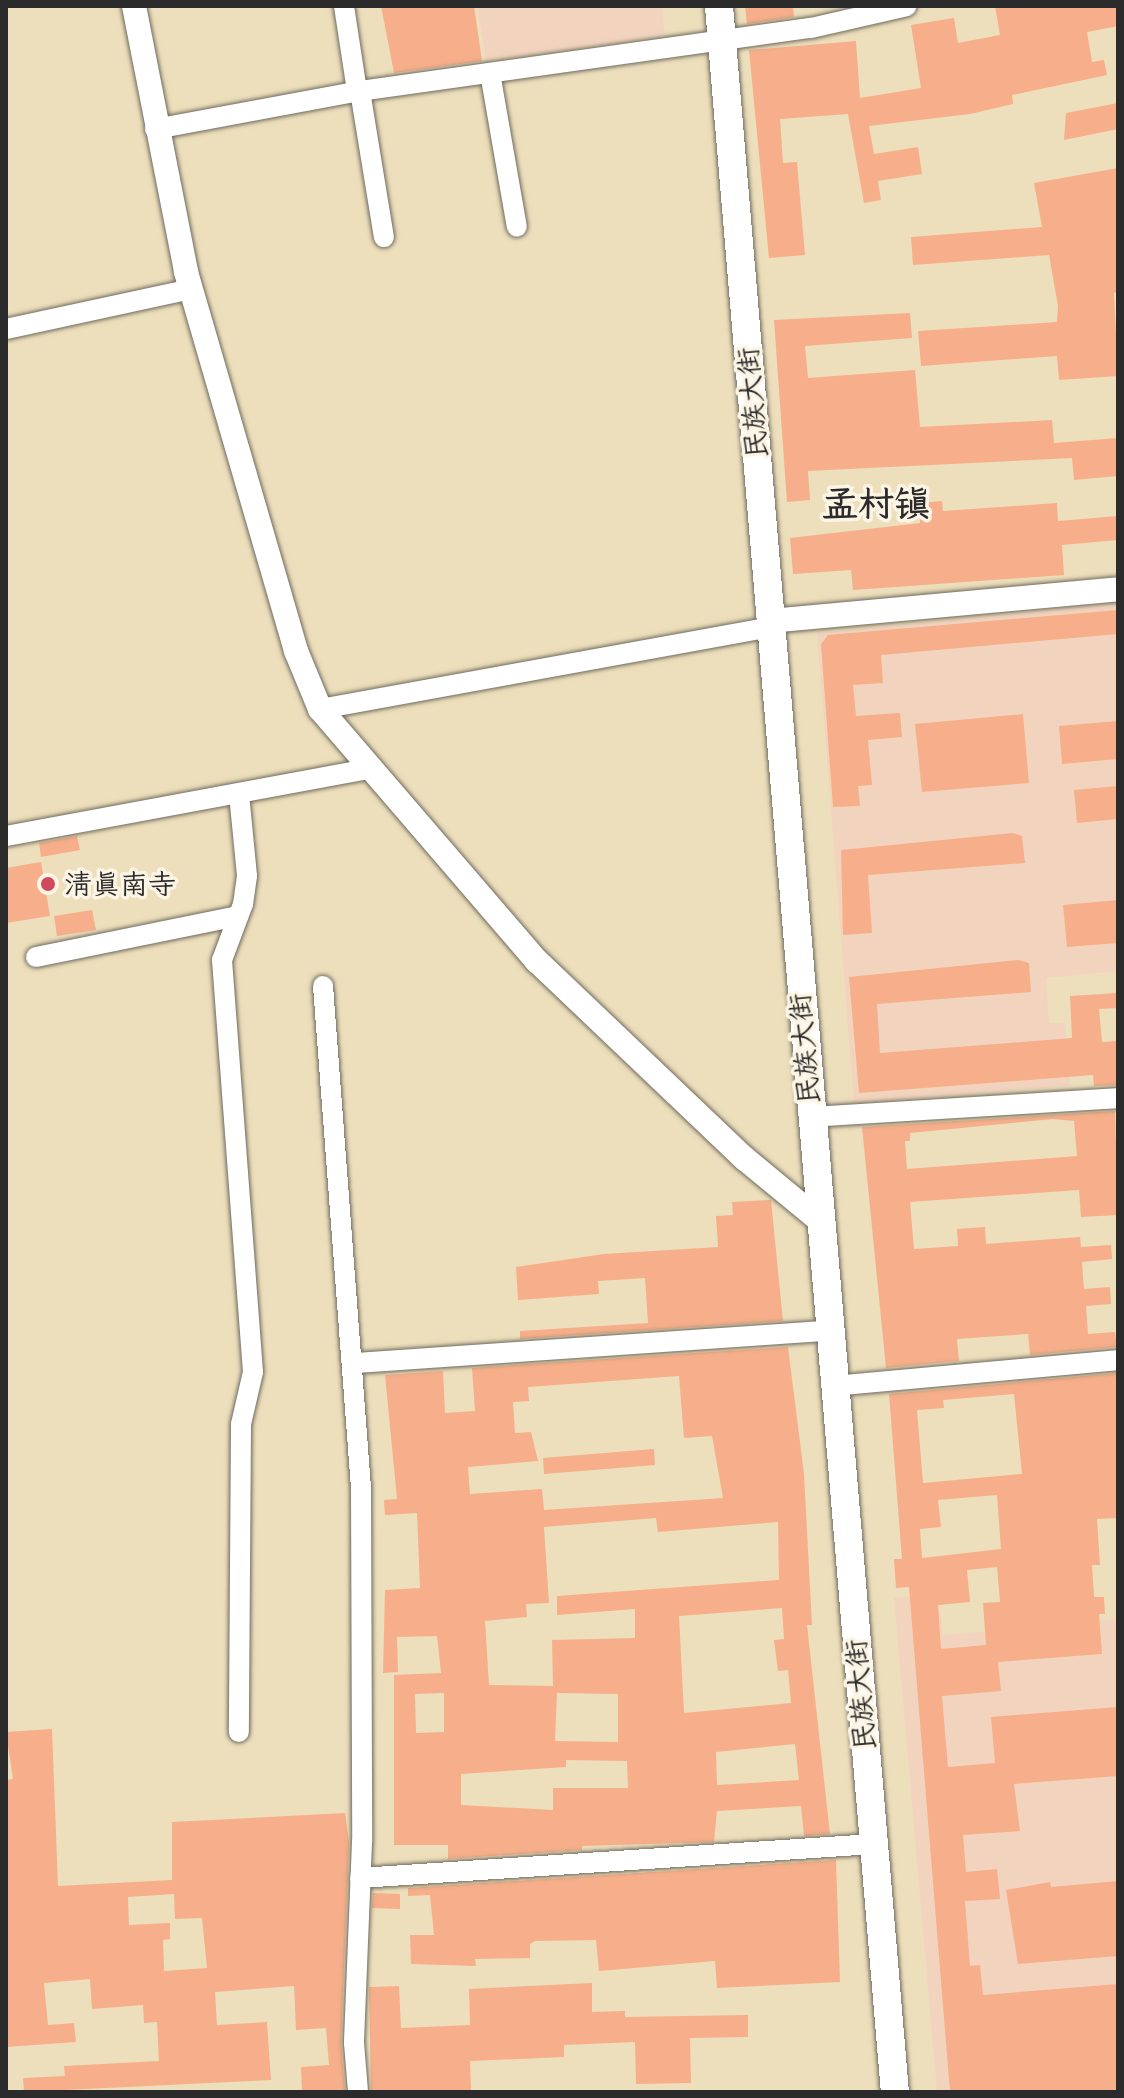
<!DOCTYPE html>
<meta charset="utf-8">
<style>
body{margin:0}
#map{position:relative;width:1124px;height:2098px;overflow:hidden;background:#eddfbc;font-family:Delius,"LXGW WenKai TC",sans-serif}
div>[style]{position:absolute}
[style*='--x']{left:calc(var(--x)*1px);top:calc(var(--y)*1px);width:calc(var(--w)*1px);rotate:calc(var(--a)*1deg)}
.built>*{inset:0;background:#f2d4be}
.building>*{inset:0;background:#f6af8a}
.roads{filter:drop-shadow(0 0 2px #6f6a5e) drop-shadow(0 0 2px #6f6a5e)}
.minor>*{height:20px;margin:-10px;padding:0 10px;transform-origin:10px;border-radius:10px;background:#fff}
.tertiary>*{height:24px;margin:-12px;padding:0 12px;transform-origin:12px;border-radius:12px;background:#fff}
.secondary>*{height:28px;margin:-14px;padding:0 14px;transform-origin:14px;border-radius:14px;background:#fff}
.dots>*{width:22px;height:22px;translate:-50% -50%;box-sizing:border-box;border:4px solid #fcf5e5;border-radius:50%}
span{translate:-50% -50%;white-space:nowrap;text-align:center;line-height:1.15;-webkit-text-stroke:7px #fcf5e5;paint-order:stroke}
.street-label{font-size:28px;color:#2b2b2b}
.poi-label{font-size:28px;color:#2b2b2b}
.left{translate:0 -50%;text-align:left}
.district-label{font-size:36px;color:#2b2b2b;font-weight:700}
.frame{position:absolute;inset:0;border:8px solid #2b2b2b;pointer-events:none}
</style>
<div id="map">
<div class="built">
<div style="clip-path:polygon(477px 6px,662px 6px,665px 36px,486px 61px)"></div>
<div style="clip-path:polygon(1118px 603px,1118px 971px,1046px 978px,1049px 1023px,1065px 1023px,1070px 1086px,854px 1103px,817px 633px)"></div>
<div style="clip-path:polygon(938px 1594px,943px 1635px,1118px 1619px,1118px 2092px,937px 2092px,894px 1598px)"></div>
</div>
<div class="building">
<div style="clip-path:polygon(381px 6px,474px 6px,482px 61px,394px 73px)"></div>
<div style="clip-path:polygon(745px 6px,793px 6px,794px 17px,747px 24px)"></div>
<div style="clip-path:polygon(995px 6px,1118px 6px,1118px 26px,1087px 32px,1092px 62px,1104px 60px,1107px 75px,1012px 95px,1013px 104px,970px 114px,869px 126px,874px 154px,918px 147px,922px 174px,878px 181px,881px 200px,864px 203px,848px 114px,780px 119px,783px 163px,797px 162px,805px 255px,769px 258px,749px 50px,856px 41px,860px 98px,921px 88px,911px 25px,954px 18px,958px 43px,1000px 35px)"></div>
<div style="clip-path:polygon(1118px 103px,1118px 129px,1064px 140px,1066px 113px)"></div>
<div style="clip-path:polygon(1118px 168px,1118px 292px,1114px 293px,1118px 376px,1059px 380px,1057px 356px,921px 366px,918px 331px,1057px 322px,1058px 306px,1049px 255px,913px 265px,911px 237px,1042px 227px,1034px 183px)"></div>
<div style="clip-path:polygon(910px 313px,912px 338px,805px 346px,808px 378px,915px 370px,920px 427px,1052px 420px,1054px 443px,1118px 438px,1118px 476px,1074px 480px,1072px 458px,808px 471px,810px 500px,787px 502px,774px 320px)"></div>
<div style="clip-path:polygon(942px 501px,943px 511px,1057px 503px,1058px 521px,1118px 516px,1118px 540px,1062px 545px,1064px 575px,853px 590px,851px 570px,793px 574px,790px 538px,920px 523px,919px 503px)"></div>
<div style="clip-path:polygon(1118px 610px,1118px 634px,881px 655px,883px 683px,853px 685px,856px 716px,900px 713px,902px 737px,868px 740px,872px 785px,858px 786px,860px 806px,833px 807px,821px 644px,828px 635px)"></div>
<div style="clip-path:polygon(1023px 714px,1029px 783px,922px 792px,915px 724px)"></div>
<div style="clip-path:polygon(1118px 721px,1118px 759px,1062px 764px,1059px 726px)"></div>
<div style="clip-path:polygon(1118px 786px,1118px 819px,1077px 823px,1074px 790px)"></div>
<div style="clip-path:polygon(1013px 833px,1022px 836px,1025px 863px,868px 875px,872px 933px,843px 935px,841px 850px)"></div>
<div style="clip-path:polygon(77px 836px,80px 850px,41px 857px,39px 843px)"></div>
<div style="clip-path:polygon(41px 862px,50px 916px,6px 923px,6px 868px)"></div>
<div style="clip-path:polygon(1118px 900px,1118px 943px,1067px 947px,1063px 905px)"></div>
<div style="clip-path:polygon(92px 910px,96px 930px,57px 936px,54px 916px)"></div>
<div style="clip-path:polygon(1018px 960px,1029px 963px,1031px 992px,877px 1004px,880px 1053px,1072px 1038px,1070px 996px,1118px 993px,1118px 1008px,1099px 1009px,1102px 1042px,1118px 1041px,1118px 1085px,1094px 1086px,1093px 1075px,859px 1093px,849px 977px)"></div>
<div style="clip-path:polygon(evenodd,1115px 1111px,1118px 1215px,1081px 1217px,1079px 1190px,910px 1202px,914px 1249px,958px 1246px,957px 1229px,985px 1227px,986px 1244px,1080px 1237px,1081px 1247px,1111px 1245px,1112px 1259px,1082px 1262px,1084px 1289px,1110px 1287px,1111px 1304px,1086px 1306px,1088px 1334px,1115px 1332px,1117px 1347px,1030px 1355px,1028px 1334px,957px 1339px,959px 1361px,886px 1368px,862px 1127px,1115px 1111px,1053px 1119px,1074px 1121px,1077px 1156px,907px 1169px,905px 1141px,910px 1141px,910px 1133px,1053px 1119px)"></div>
<div style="clip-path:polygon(771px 1200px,783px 1321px,520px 1339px,520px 1331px,648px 1323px,645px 1278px,598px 1281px,599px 1294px,518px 1300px,516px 1267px,604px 1254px,718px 1247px,716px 1216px,733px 1215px,732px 1202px)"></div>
<div style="clip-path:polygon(evenodd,788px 1347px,804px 1474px,812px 1625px,807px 1625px,830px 1834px,804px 1836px,801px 1806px,717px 1811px,714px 1842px,582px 1846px,582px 1850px,448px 1859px,448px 1845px,394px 1845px,394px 1675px,441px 1673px,437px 1636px,397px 1637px,398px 1672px,383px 1673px,385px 1590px,420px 1588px,417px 1513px,385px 1515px,384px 1500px,397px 1499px,385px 1375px,443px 1371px,445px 1413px,475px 1411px,472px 1368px,788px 1347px,679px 1376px,684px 1438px,712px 1436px,723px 1498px,544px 1510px,542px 1489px,470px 1494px,468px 1467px,538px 1461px,531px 1432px,515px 1433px,513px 1402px,529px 1401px,528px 1387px,679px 1376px,788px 1347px,656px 1518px,658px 1532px,778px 1522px,779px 1580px,557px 1596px,557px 1615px,635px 1609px,635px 1638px,552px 1640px,553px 1686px,489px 1685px,485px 1621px,527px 1617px,526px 1604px,549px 1603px,544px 1527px,656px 1518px,788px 1347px,782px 1608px,784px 1639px,774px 1640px,778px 1671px,788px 1670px,791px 1703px,684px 1713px,679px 1616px,782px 1608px,788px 1347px,444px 1693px,444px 1732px,416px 1733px,415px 1694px,444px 1693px,788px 1347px,557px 1693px,618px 1694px,618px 1742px,555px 1741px,557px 1693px,788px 1347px,795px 1744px,799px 1780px,717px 1785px,716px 1752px,795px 1744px,788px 1347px,566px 1760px,627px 1761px,628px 1788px,553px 1788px,553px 1810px,461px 1805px,461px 1774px,566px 1767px,566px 1760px)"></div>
<div style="clip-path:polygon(evenodd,1118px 1373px,1118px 1518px,1097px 1519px,1100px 1565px,1092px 1565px,1094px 1597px,1104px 1597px,1105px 1614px,1099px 1614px,1102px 1654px,998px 1662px,1001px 1691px,942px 1696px,948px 1767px,995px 1763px,991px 1717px,1118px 1707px,1118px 1776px,1014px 1784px,1020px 1831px,963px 1835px,966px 1872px,997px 1869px,1000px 1899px,965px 1901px,970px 1966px,980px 1965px,983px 1995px,1118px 1984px,1118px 2092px,950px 2092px,909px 1587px,896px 1588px,894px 1559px,902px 1559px,889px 1394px,1118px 1373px,1014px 1394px,1022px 1474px,923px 1483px,917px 1410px,944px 1408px,943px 1400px,1014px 1394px,1118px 1373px,997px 1495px,1001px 1549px,922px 1558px,920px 1529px,941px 1527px,938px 1500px,997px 1495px,1118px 1373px,997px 1567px,1000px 1602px,983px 1603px,986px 1645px,941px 1649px,938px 1605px,970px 1602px,967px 1570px,997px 1567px)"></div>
<div style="clip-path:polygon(654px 1449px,655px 1465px,544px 1474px,543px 1458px)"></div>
<div style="clip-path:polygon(evenodd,52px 1729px,58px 1886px,172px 1880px,172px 1822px,345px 1813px,349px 1842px,341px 2043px,345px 2092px,302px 2092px,301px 2067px,329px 2065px,326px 2028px,296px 2030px,294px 1986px,215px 1992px,217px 2025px,267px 2022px,271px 2080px,24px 2092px,23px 2078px,65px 2076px,64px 2066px,159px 2061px,157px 2022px,144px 2023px,143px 2005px,92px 2009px,90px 1979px,44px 1983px,48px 2025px,74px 2023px,76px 2042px,6px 2047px,6px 1780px,13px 1779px,6px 1732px,52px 1729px,174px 1894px,175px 1919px,202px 1918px,207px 1968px,164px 1971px,163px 1940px,170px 1939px,170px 1923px,129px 1925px,128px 1897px,174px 1894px)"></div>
<div style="clip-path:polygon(836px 1860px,840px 1982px,717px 1988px,715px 1961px,599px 1971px,596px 1940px,535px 1941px,530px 1944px,530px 1958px,475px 1959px,476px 1966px,411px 1964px,410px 1935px,434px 1935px,430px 1895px,408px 1896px,408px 1888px)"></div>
<div style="clip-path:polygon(1118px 1881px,1118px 1956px,1018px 1964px,1006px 1890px,1050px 1882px,1051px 1887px)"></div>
<div style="clip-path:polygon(373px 1893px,400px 1894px,400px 1909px,372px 1908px)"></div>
<div style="clip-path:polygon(592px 1983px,592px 2012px,625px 2011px,625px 2017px,748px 2015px,748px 2037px,690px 2038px,691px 2083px,636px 2084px,635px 2042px,564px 2045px,564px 2057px,470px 2061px,471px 2092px,371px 2092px,369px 1987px,399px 1986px,401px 2028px,470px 2025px,469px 1989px)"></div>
</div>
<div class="roads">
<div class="minor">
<div style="--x:344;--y:6;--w:86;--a:81.3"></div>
<div style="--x:490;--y:73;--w:156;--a:80.1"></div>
<div style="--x:360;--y:91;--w:148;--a:80.7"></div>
<div style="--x:155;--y:129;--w:208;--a:-10.5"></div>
<div style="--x:360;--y:91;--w:455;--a:-8"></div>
<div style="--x:811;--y:28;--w:98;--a:-12.9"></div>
<div style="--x:6;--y:329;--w:189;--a:-12.2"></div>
<div style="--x:320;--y:709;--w:457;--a:-10.3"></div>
<div style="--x:239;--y:794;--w:82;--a:84.4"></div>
<div style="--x:247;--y:876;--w:28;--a:98"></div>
<div style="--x:243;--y:904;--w:60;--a:110.6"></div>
<div style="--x:222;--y:960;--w:413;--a:85.7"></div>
<div style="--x:253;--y:1372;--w:53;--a:103"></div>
<div style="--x:241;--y:1424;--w:308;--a:90.4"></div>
<div style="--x:6;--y:836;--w:367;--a:-10.5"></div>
<div style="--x:36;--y:957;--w:206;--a:-11.5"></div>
<div style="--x:323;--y:986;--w:503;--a:85.67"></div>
<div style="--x:361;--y:1488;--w:354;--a:89.8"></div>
<div style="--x:362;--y:1842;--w:201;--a:92.3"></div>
<div style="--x:354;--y:2043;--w:49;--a:85.3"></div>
<div style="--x:810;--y:1117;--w:309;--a:-3.5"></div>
<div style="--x:355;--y:1363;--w:474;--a:-3.9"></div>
<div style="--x:833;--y:1386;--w:286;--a:-5.2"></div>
<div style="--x:360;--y:1878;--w:514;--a:-3.79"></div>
</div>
<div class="tertiary">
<div style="--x:134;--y:6;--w:271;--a:78.9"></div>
<div style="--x:186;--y:272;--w:395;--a:73.8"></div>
<div style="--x:296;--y:651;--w:63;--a:67.5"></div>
<div style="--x:320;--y:709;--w:333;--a:49.3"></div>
<div style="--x:537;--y:961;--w:286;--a:43.6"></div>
<div style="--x:744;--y:1158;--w:96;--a:39.5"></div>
<div style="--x:769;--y:621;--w:350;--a:-5.2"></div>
</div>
<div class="secondary">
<div style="--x:719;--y:6;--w:2093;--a:85.18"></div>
</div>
</div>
<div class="dots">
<div style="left:48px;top:884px;background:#d1495b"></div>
</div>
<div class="street-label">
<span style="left:752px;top:403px;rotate:-95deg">民族大街</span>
<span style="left:804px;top:1049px;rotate:-95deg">民族大街</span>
<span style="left:860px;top:1695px;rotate:-95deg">民族大街</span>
</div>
<div class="poi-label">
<span class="left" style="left:64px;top:884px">清真南寺</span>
</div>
<div class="district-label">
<span style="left:876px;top:504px">孟村镇</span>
</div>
<div class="frame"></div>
</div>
